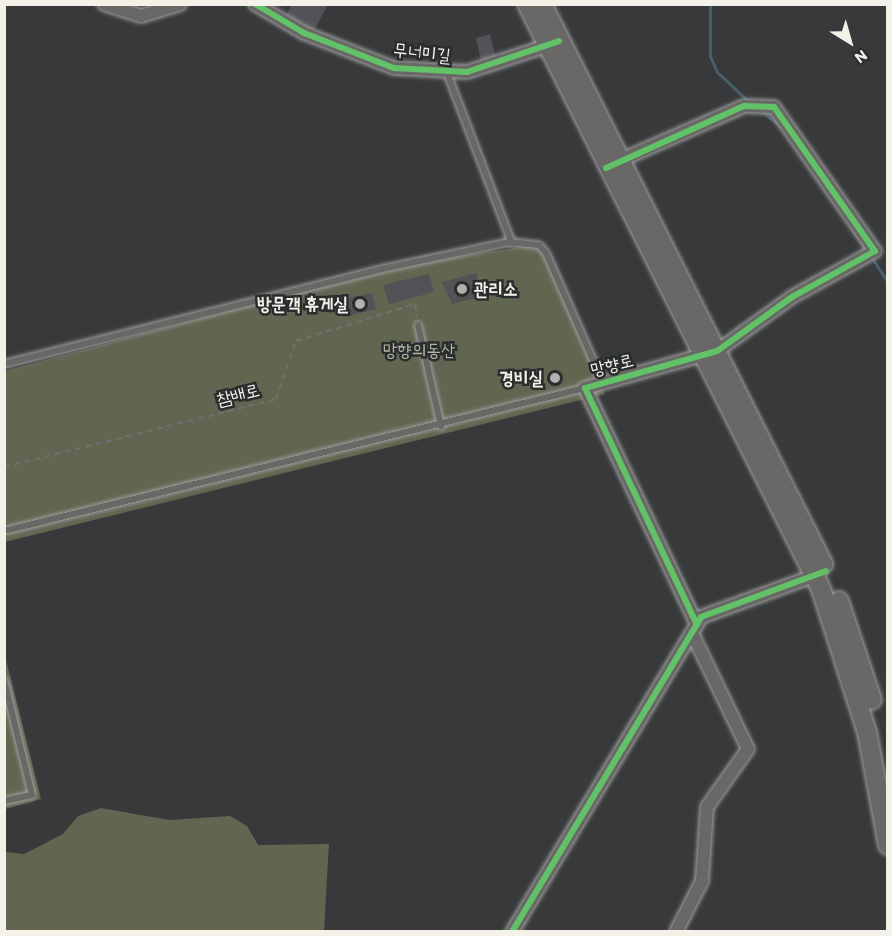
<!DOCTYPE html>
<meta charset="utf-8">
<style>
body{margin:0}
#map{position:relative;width:892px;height:936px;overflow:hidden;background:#37393b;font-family:Itim,"Poor Story",sans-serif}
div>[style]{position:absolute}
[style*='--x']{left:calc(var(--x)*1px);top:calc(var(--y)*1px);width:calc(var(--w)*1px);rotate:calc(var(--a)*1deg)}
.green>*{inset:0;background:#606650}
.stream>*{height:3px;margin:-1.5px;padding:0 1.5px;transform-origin:1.5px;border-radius:1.5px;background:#485f6a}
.building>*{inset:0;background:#525356}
.path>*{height:2px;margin-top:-1px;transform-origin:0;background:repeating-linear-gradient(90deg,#707070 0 6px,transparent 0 10.5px)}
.roads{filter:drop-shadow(0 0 2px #9d9d9c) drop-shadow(0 0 2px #9d9d9c)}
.lane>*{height:6px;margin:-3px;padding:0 3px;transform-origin:3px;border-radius:3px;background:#696866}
.street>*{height:12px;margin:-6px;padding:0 6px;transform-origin:6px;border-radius:6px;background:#696866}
.secondary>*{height:18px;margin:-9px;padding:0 9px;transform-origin:9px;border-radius:9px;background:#696866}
.cycleway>*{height:6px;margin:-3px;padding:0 3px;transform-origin:3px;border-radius:3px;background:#61c268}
.dots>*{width:16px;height:16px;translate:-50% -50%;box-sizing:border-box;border:3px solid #2a2d2e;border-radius:50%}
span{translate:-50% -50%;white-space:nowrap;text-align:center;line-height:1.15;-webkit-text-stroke:5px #2a2d2e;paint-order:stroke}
.street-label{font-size:18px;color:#f4f1e8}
.poi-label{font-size:18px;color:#f4f1e8;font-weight:700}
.left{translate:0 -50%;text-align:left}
.right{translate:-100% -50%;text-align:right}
.park-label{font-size:18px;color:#b4b6a5}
.frame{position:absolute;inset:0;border:6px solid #f4f1e8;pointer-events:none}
.north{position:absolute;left:820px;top:12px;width:60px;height:60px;-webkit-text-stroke:4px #2a2d2e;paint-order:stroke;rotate:143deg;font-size:16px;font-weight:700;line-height:24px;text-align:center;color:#f4f1e8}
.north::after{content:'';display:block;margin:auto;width:21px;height:27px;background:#f4f1e8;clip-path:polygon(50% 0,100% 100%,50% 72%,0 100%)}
</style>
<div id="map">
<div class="green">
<div style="clip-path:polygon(521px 247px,535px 247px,544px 253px,605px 394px,5px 542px,5px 371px,401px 265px)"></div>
<div style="clip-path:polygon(4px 652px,41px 799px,5px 809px,4px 809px)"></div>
<div style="clip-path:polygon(101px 808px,169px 820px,230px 816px,247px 826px,258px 845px,329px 844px,324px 931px,5px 931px,5px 852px,24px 854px,63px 834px,78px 816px)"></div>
</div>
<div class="stream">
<div style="--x:710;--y:4;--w:52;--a:90"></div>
<div style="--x:710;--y:56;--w:17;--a:66"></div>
<div style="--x:717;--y:72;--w:42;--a:43.1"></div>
<div style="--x:763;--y:112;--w:23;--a:40"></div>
<div style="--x:852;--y:228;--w:30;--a:57"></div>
<div style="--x:872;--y:258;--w:30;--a:57"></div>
</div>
<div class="building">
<div style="clip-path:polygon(292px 4px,328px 4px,314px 31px,286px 16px)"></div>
<div style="clip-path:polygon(490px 34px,496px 58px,481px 61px,476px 38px)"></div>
<div style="clip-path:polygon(476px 273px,483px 296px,452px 304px,442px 282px)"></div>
<div style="clip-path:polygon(429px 274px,434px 292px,389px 304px,383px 285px)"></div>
<div style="clip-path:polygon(372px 293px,376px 309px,348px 316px,343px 299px)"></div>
</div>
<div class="path">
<div style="--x:4;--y:467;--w:280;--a:-14"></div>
<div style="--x:276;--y:399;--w:61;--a:-71"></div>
<div style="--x:296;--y:341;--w:125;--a:-17.3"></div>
<div style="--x:415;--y:304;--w:13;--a:81"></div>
</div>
<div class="roads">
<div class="lane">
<div style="--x:447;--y:73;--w:182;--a:69.1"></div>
<div style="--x:418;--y:325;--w:104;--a:77.2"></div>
<div style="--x:4;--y:364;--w:390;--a:-14.1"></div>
<div style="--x:382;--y:269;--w:130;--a:-12"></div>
<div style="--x:509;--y:242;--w:30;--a:6"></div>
<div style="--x:539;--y:245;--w:11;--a:49"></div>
<div style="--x:546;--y:253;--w:142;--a:66.3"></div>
<div style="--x:4;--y:531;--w:598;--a:-13.83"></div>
<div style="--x:4;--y:680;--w:118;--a:76.3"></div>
<div style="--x:32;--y:795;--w:29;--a:168"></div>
</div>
<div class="street">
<div style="--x:104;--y:4;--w:39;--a:18"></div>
<div style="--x:141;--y:16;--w:41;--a:-17.1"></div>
<div style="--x:255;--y:4;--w:57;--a:30.6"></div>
<div style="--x:304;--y:33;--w:97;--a:21.3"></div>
<div style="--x:394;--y:68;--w:73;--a:3.1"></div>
<div style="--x:467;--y:72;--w:89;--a:-18.2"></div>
<div style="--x:614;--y:163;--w:142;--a:-23.7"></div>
<div style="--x:744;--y:106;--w:30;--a:2"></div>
<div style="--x:774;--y:107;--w:176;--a:55"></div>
<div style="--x:875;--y:251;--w:95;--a:151"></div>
<div style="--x:792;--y:297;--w:92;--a:144.2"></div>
<div style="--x:717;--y:351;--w:137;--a:164.3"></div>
<div style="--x:585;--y:388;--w:262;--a:64.7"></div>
<div style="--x:512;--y:932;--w:367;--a:-59"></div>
<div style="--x:701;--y:617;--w:126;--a:-20"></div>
<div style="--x:676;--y:932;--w:57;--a:-63"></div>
<div style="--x:702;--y:881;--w:74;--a:-86.1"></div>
<div style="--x:707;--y:807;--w:71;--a:-54.7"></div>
<div style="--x:748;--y:749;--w:129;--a:-115.8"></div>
</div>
<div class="secondary">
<div style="--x:527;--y:4;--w:655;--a:63.32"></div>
<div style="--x:821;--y:589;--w:150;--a:72.2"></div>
<div style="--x:867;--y:732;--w:115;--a:79.5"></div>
<div style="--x:542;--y:4;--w:627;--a:63.35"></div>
<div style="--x:839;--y:601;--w:104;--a:71.6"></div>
</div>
</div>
<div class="cycleway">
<div style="--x:255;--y:4;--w:57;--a:30.6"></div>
<div style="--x:304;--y:33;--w:97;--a:21.3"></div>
<div style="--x:394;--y:68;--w:73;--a:3.1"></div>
<div style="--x:467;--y:72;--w:97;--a:-18.6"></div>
<div style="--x:606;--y:168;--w:151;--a:-24.2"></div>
<div style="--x:744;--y:106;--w:30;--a:2"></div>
<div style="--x:774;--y:107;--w:176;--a:55"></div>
<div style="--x:875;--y:251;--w:95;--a:151"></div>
<div style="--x:792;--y:297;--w:92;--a:144.2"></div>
<div style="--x:717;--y:351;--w:137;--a:164.3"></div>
<div style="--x:585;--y:388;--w:262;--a:64.7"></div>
<div style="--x:512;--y:932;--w:367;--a:-59"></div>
<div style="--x:701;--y:617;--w:133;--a:-20.2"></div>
</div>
<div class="dots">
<div style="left:462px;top:289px;background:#b2b1ab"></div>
<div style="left:360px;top:304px;background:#b2b1ab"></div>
<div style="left:555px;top:378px;background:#b2b1ab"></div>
</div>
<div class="street-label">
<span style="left:422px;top:53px;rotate:6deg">무너미길</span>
<span style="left:612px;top:365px;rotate:-14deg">망향로</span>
<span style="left:238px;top:395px;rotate:-14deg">참배로</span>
</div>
<div class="poi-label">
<span class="left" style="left:474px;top:289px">관리소</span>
<span class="right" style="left:348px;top:304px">방문객 휴게실</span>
<span class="right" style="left:543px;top:378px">경비실</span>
</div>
<div class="park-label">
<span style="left:419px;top:350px">망향의동산</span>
</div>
<div class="frame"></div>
<div class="north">N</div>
</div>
